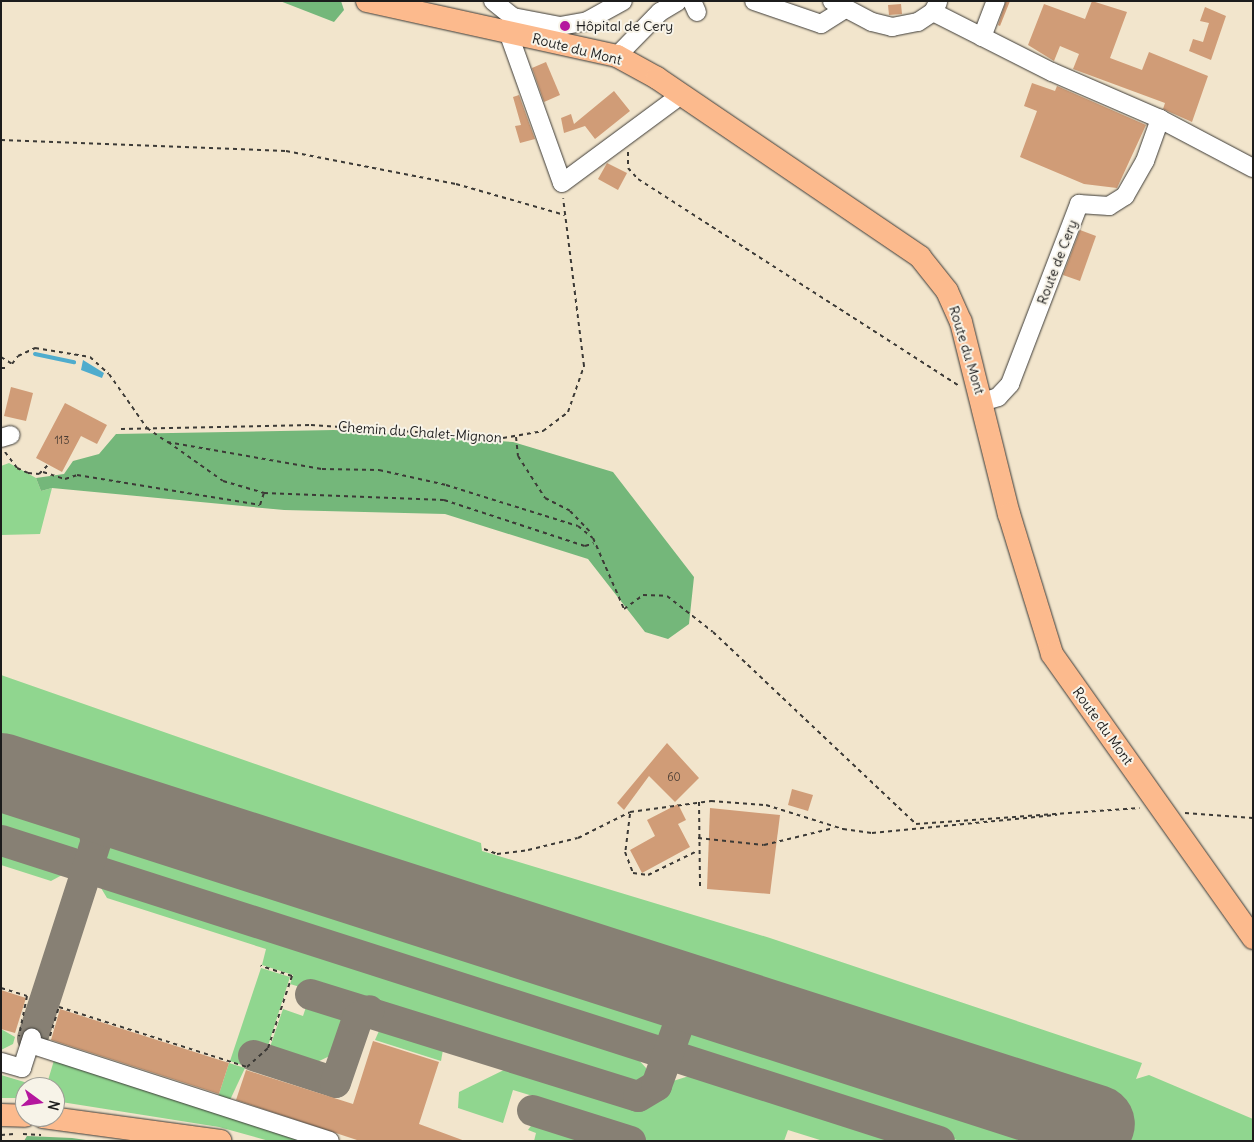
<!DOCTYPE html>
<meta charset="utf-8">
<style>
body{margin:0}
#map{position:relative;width:1254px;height:1142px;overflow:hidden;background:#f2e5cc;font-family:Delius,sans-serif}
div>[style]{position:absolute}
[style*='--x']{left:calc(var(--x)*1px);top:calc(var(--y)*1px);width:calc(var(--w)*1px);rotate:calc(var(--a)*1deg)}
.green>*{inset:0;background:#90d68f}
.forest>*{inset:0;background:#74b77a}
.water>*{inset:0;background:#4faccd}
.stream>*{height:4px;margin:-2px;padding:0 2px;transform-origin:2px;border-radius:2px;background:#4faccd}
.taxiway>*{height:31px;margin:-15.5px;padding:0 15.5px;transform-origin:15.5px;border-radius:15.5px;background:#878074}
.runway>*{height:78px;margin:-39px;padding:0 39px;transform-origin:39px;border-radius:39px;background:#878074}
.building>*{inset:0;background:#d09c77}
.path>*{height:2px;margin-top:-1px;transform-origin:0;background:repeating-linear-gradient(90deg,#3c3a36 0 4px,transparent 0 8px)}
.roads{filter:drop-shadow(0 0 1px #3c3a36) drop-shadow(0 0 1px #3c3a36)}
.minor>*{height:18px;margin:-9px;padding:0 9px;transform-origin:9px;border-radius:9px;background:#fff}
.major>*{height:22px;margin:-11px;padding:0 11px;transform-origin:11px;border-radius:11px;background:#fcba8d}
.dots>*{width:14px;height:14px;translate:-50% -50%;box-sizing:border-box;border:2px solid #f7f3e8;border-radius:50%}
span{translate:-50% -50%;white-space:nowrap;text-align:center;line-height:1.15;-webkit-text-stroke:4px #f7f3e8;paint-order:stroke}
.number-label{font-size:11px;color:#493c33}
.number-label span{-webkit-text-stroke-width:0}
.poi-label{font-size:14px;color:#1c1c1c}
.left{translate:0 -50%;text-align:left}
.street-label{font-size:14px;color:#1c1c1c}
.frame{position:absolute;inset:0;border:2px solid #1c1c1c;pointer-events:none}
.north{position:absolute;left:15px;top:1077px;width:50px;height:50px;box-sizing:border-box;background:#f7f3e8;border:1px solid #9f9d96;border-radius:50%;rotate:104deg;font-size:14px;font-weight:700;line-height:20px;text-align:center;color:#1c1c1c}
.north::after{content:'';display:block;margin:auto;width:18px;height:22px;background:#b5179e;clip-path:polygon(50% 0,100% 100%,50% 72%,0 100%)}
</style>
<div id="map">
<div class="green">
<div style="clip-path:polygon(9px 463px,36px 478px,41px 491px,52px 488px,40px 534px,1px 535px,1px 466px)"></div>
<div style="clip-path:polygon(1px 675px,481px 843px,482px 851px,770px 938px,1142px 1063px,1136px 1079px,1149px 1075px,1253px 1119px,1253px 1141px,1093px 1141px,1104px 1105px,1px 750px)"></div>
<div style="clip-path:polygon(1px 792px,80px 819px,87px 828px,84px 845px,69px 853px,1px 832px)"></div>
<div style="clip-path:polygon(120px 832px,654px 1002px,666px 1014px,666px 1026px,659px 1036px,641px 1038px,114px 868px,105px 862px,102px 845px,109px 836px)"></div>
<div style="clip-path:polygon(1px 847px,57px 865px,62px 875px,51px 881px,1px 865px)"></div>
<div style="clip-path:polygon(112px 882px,627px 1047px,646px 1068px,647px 1078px,638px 1086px,353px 995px,350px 1002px,290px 984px,293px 975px,262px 965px,266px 949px,107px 898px,101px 888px)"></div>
<div style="clip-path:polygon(261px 968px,290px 977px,268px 1046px,256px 1043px,248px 1067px,230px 1061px)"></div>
<div style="clip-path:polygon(309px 998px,348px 1011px,334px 1054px,317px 1062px,270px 1047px,283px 1009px,303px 1016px)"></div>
<div style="clip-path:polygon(701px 1018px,1057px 1132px,1067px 1141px,960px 1141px,694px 1056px,685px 1049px,681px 1037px,685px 1026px)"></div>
<div style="clip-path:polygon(382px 1024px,444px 1044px,441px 1061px,375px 1040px)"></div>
<div style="clip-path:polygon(1px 1029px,15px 1037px,13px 1044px,1px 1050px)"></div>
<div style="clip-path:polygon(55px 1057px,304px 1141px,269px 1141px,219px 1127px,55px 1101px,55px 1087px,46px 1087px)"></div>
<div style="clip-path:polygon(229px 1063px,245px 1068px,230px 1100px,218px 1097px)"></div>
<div style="clip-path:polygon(510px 1067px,640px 1107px,658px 1101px,673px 1081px,702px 1072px,917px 1141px,820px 1140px,788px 1130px,784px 1141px,638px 1141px,534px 1106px,536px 1097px,513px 1090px,503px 1123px,458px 1108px,459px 1092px)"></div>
<div style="clip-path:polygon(1px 1075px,21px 1081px,40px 1087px,25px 1087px,25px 1098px,1px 1098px)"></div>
<div style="clip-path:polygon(538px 1116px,542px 1117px,614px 1141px,534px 1141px,536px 1133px,528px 1130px)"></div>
</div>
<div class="forest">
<div style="clip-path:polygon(280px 1px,341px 1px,344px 10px,334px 22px)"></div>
<div style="clip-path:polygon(334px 430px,513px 442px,613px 472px,694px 577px,689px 624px,668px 639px,645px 632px,588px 559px,445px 514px,284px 510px,52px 488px,41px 491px,36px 478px,64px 474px,73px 461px,99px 454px,116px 434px)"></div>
<div style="clip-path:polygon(27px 1136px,72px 1138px,93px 1141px,24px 1141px)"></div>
</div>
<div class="water">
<div style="clip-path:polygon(83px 360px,104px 373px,102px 378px,81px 370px)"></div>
</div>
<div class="stream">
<div style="--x:35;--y:354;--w:40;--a:12"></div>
</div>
<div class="taxiway">
<div style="--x:68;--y:794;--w:29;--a:36"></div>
<div style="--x:91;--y:811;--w:30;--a:82"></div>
<div style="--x:1;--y:840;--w:985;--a:17.79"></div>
<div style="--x:653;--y:982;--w:24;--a:35"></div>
<div style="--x:673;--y:996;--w:24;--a:78"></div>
<div style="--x:310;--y:994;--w:343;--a:17.3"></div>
<div style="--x:638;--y:1096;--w:21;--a:-31"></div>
<div style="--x:656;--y:1085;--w:79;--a:-70"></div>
<div style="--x:683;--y:1011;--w:15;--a:-32"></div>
<div style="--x:696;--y:1003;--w:23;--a:0"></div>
<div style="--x:32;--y:1038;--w:214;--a:-72.1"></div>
<div style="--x:98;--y:834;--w:27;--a:-42"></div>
<div style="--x:118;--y:816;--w:22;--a:0"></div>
<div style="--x:253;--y:1055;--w:86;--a:18.2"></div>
<div style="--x:335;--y:1082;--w:68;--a:-71"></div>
<div style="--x:357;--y:1018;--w:14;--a:-34"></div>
<div style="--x:532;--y:1110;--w:103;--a:17.6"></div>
<div style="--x:1057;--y:1111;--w:17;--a:40"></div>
<div style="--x:1070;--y:1122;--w:21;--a:67"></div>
</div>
<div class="runway">
<div style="--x:1;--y:772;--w:1150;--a:17.82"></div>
</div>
<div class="building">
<div style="clip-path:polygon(1006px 1px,1010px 1px,1000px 26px,998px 25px)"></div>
<div style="clip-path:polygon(1092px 1px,1127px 12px,1110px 58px,1142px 70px,1149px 52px,1208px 76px,1192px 122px,1163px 109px,1165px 103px,1073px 69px,1079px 54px,1060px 46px,1054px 61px,1028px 45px,1044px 4px,1085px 19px)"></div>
<div style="clip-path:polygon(901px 4px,902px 14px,889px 15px,888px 5px)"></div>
<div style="clip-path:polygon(1205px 7px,1226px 16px,1211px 60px,1189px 51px,1193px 39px,1203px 42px,1209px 23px,1200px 21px)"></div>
<div style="clip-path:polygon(546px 62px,560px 95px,544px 102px,532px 68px)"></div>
<div style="clip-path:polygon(1032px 83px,1055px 91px,1057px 86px,1146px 125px,1117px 188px,1084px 184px,1020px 157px,1037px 111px,1024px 106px)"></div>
<div style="clip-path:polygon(614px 91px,630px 111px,595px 139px,585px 126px,564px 133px,561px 118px,571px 114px,574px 124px)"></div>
<div style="clip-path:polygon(519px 95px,535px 139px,520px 143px,515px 126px,521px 125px,513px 97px)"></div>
<div style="clip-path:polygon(607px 163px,627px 173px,618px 190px,598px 179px)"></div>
<div style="clip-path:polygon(1080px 230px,1096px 236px,1080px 281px,1063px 275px)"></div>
<div style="clip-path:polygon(11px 387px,33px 393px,26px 421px,4px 416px)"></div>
<div style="clip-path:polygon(65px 403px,107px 425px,97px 444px,81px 436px,62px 472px,36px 458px)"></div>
<div style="clip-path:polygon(667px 743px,699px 778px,675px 802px,649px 776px,624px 810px,617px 803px)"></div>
<div style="clip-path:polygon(792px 789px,813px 795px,808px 811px,788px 805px)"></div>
<div style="clip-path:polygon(678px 804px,686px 820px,678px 824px,690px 847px,642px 873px,630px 850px,655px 836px,647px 820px)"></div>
<div style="clip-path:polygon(710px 808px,780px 815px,770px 894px,707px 889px)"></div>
<div style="clip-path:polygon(1px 990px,26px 998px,15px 1033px,1px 1029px)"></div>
<div style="clip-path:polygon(60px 1009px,229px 1063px,219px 1094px,51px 1040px)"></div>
<div style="clip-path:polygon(373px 1041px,439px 1062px,419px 1124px,465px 1141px,360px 1141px,236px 1100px,246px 1070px,353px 1104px)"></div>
</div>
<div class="path">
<div style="--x:1;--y:140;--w:285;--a:2.2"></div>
<div style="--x:286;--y:151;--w:173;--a:11"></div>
<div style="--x:456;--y:184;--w:113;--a:15.9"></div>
<div style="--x:628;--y:152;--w:16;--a:90"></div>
<div style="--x:628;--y:168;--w:15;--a:48"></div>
<div style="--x:638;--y:179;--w:382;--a:32.8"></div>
<div style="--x:1;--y:357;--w:13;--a:32"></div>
<div style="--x:12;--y:364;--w:10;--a:-53"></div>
<div style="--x:18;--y:356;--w:19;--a:-25"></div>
<div style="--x:35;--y:348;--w:56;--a:9.3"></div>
<div style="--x:90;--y:357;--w:25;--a:42"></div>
<div style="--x:109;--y:374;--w:66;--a:54.9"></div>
<div style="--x:147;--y:428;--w:24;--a:35"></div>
<div style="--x:167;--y:442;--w:157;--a:9.9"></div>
<div style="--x:322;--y:469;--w:57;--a:1"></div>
<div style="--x:379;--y:470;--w:69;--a:12.6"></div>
<div style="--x:446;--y:485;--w:138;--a:17.3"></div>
<div style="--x:578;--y:526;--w:19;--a:39"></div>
<div style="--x:593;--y:538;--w:77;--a:66.4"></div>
<div style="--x:624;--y:609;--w:24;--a:-36"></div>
<div style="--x:643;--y:595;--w:24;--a:2"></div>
<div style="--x:667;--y:596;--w:58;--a:38"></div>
<div style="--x:713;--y:632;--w:279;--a:43.4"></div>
<div style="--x:916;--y:824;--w:224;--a:-4.1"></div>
<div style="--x:1;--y:368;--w:8;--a:0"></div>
<div style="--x:121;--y:429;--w:190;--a:-1.2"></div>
<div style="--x:311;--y:425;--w:192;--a:3.9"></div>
<div style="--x:503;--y:438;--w:41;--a:-9.9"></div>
<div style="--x:543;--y:431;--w:31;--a:-37"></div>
<div style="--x:568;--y:412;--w:49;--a:-70.8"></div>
<div style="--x:584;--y:366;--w:169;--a:-97.1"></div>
<div style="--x:516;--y:437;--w:19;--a:84"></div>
<div style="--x:518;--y:456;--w:50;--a:57.3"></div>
<div style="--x:545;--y:498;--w:28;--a:27"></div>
<div style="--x:570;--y:511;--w:28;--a:46"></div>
<div style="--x:168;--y:442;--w:67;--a:35.3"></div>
<div style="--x:223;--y:481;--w:43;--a:16.3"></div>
<div style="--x:264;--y:493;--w:180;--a:2.2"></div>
<div style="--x:444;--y:500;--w:148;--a:18.1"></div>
<div style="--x:585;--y:546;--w:9;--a:-18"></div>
<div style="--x:5;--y:452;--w:20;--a:53"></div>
<div style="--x:17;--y:468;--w:12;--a:24"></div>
<div style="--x:28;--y:473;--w:11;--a:5"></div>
<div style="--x:39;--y:474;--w:13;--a:-45"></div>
<div style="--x:43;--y:472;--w:23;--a:18"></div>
<div style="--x:65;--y:479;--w:13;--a:-18"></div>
<div style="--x:77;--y:475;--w:185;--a:9.3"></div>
<div style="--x:260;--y:505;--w:13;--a:-72"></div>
<div style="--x:699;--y:802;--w:86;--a:89.3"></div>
<div style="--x:1185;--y:813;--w:68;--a:4.2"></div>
<div style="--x:630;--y:814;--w:38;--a:97"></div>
<div style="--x:625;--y:852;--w:22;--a:69"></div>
<div style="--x:633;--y:873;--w:15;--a:8"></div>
<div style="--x:648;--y:875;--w:55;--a:-26.1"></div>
<div style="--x:698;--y:838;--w:66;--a:6.1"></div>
<div style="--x:764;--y:845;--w:72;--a:-13.7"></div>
<div style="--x:484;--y:849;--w:14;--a:21"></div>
<div style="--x:497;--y:854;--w:31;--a:-7"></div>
<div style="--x:528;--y:850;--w:51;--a:-13.5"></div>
<div style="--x:578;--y:838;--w:58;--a:-26.6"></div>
<div style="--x:630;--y:812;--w:82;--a:-7.7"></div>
<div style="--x:711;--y:801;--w:55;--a:4.2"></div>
<div style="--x:766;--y:805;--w:81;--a:17.3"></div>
<div style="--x:843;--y:829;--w:29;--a:8"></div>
<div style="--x:872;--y:833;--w:186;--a:-5.6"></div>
<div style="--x:1;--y:988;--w:27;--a:17"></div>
<div style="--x:27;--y:996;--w:41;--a:101.3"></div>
<div style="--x:50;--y:1036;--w:30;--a:-73"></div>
<div style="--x:59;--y:1007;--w:197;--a:17.7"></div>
<div style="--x:247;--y:1067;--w:28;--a:-42"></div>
<div style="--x:268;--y:1048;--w:76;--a:-71.6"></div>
<div style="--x:292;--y:976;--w:33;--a:-162"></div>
<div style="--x:23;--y:1134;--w:18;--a:3"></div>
<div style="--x:1;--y:1135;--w:13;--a:-4"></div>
</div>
<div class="roads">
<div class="minor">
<div style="--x:493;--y:1;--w:26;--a:39"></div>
<div style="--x:513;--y:17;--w:48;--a:10.8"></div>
<div style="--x:560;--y:26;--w:27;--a:-10"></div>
<div style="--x:587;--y:21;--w:41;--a:-29.1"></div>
<div style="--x:692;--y:1;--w:12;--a:66"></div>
<div style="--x:754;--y:1;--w:71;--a:18.9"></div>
<div style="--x:821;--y:24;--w:28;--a:-32"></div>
<div style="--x:832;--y:1;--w:45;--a:27.7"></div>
<div style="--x:872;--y:22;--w:21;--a:14"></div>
<div style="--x:892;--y:27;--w:26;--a:-11"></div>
<div style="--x:918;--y:22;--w:18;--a:-34"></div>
<div style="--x:933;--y:12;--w:11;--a:-63"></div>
<div style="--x:933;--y:12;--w:133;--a:26.8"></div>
<div style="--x:1052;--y:72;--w:118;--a:23.5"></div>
<div style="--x:1160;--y:119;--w:105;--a:27.8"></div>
<div style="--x:508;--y:32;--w:160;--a:70.3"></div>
<div style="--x:562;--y:183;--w:148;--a:-36.5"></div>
<div style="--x:982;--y:37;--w:39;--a:-69"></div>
<div style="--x:617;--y:56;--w:62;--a:-45.7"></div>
<div style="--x:660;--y:12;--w:21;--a:-31"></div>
<div style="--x:982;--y:402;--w:17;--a:-17"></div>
<div style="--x:998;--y:397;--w:18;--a:-47"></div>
<div style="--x:1010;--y:384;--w:193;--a:-69"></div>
<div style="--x:1079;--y:204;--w:30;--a:4"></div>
<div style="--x:1109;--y:206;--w:19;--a:-32"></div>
<div style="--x:1125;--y:196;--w:40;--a:-60.3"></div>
<div style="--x:1145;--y:161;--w:45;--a:-70.3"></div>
<div style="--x:1;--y:438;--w:10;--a:-17"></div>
<div style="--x:30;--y:1044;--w:315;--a:17.9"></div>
<div style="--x:1;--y:1062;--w:22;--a:16"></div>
<div style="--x:22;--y:1068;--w:32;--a:-72"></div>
</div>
<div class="major">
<div style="--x:367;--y:1;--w:256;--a:12.4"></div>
<div style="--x:617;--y:56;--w:46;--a:28.8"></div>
<div style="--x:657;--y:78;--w:318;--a:34.2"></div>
<div style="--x:920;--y:257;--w:43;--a:51.5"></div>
<div style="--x:947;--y:291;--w:34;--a:66"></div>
<div style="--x:961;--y:322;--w:198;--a:76"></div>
<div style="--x:1009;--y:514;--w:146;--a:72.9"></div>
<div style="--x:1052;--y:654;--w:348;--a:54.7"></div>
<div style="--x:1;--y:1115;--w:24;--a:2"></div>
<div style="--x:43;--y:1117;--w:179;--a:7.7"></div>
</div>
</div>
<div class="dots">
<div style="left:565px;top:26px;background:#b5179e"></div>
</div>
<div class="number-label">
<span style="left:62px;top:440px">113</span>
<span style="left:674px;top:777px">60</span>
</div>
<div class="poi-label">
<span class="left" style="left:576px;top:26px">Hôpital de Cery</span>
</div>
<div class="street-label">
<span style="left:577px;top:49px;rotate:14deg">Route du Mont</span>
<span style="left:1057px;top:262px;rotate:-69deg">Route de Cery</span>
<span style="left:967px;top:350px;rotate:73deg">Route du Mont</span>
<span style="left:420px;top:432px;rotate:4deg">Chemin du Chalet-Mignon</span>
<span style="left:1103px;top:726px;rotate:54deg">Route du Mont</span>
</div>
<div class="frame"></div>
<div class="north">N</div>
</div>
